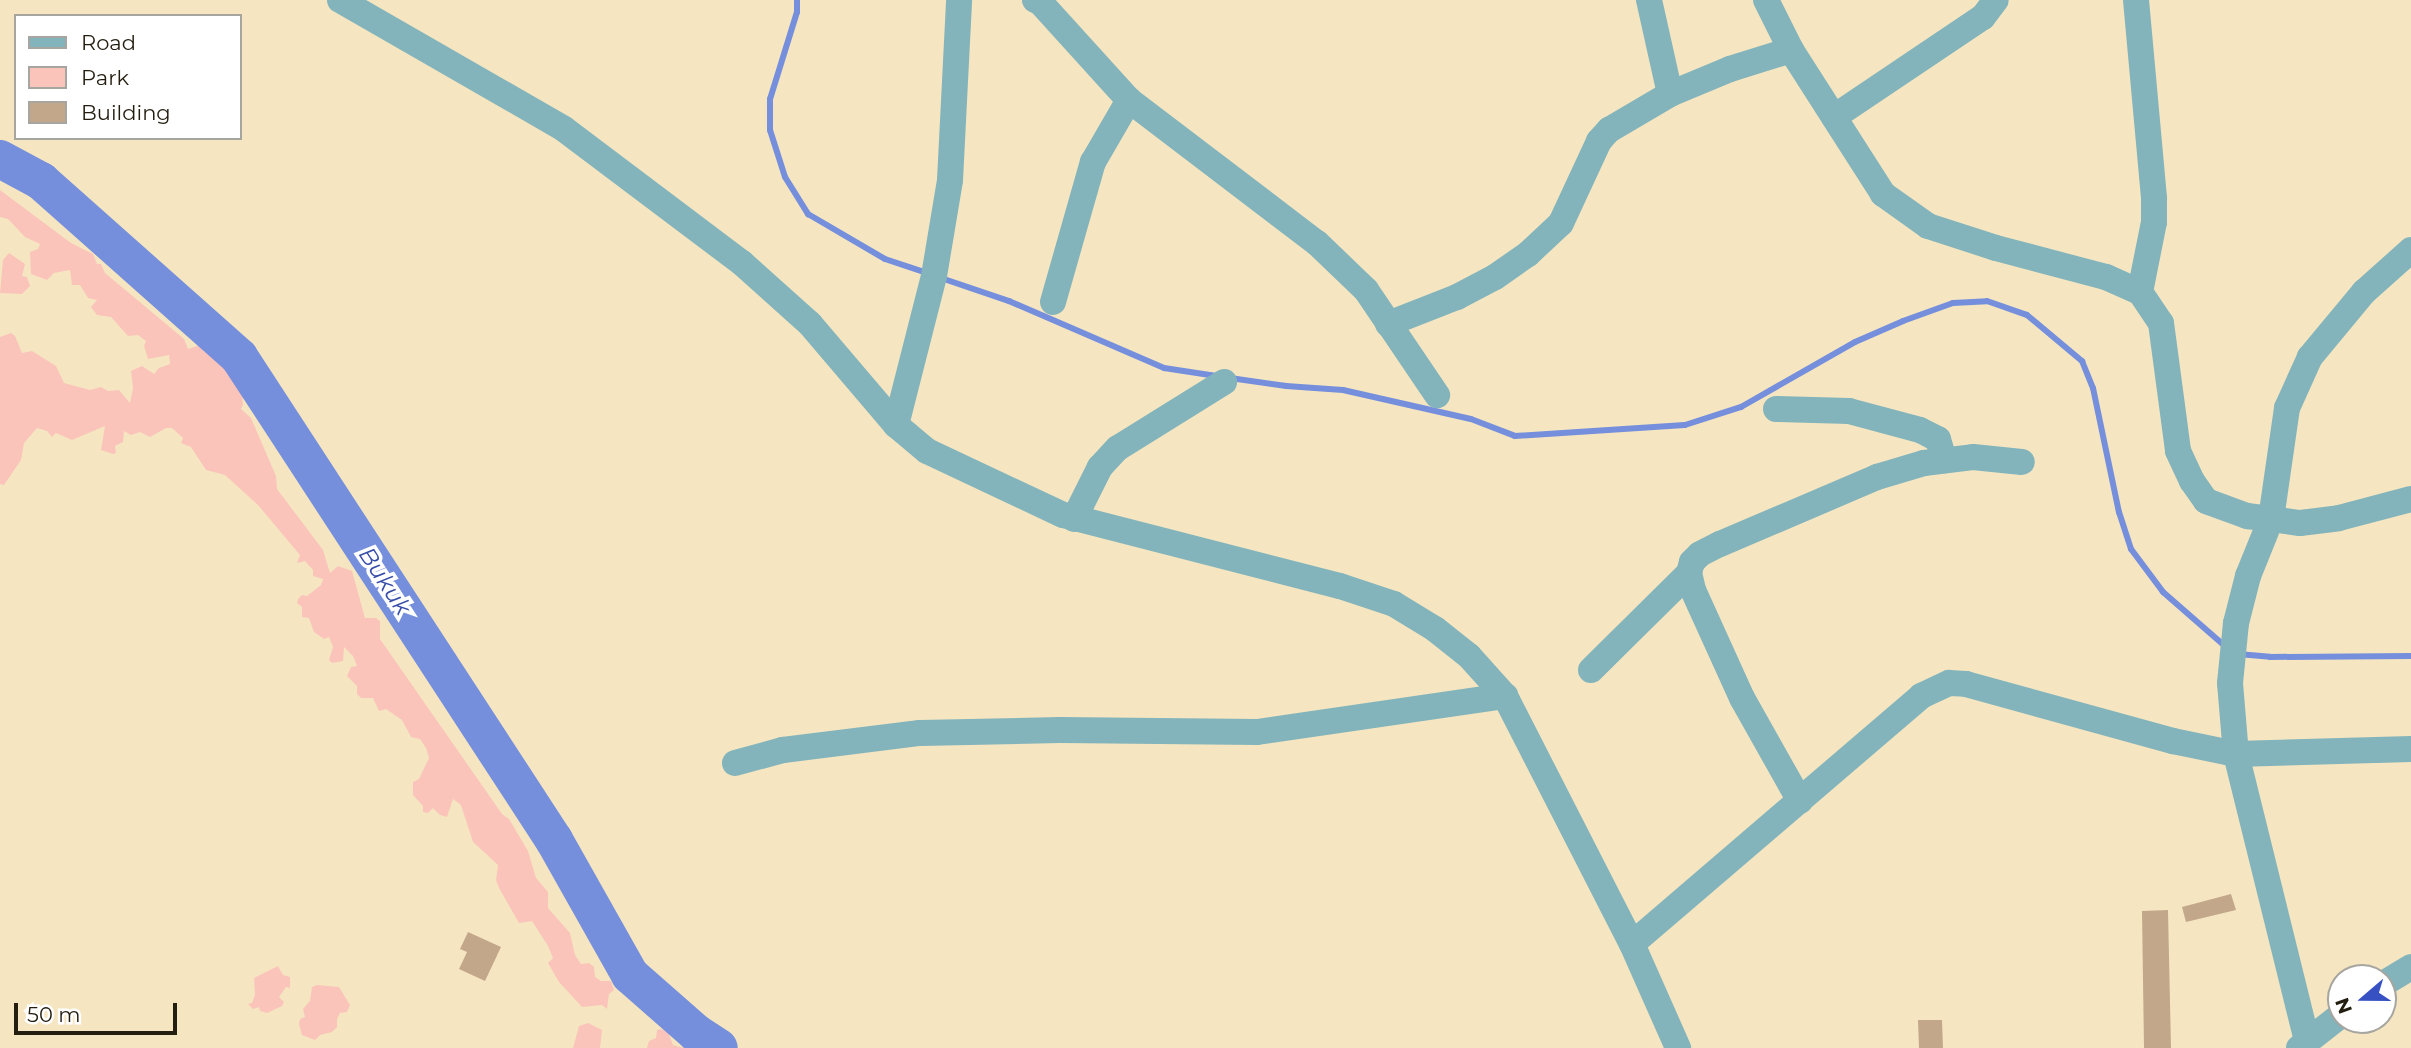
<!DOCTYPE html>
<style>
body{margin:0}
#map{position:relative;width:2411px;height:1048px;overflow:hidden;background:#f5e6c1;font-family:Montserrat,sans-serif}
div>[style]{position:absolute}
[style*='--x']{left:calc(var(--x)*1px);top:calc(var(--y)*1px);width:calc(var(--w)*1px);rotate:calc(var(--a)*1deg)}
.green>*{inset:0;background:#fac4bb}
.stream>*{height:6px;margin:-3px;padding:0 3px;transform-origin:3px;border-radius:3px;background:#758fdc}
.river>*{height:38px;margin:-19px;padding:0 19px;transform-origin:19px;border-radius:19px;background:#758fdc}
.building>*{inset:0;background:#c2a78a}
.street>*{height:26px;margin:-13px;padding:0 13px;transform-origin:13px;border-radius:13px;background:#83b4bc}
span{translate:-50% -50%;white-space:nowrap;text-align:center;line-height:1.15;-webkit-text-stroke:7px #fff;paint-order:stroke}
.water-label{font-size:23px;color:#364da8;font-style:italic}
.legend{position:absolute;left:14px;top:14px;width:228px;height:126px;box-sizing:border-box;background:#fff;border:2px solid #a7a59f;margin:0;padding:9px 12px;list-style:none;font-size:21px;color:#241e10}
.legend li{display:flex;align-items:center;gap:14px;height:35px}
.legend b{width:35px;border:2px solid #a7a59f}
.north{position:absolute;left:2327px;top:964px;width:70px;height:70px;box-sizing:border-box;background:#fff;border:2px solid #a7a59f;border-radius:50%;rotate:250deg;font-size:19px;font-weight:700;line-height:28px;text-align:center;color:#241e10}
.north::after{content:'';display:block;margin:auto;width:24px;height:32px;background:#3751c3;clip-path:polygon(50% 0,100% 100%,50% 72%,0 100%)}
.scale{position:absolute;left:14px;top:1003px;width:163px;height:32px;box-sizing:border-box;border:4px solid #241e10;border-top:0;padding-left:9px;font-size:21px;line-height:24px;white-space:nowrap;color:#241e10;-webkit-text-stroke:5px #fff;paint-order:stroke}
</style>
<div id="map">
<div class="green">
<div style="clip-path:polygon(0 190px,71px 243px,93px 254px,97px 264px,101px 264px,105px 273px,184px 339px,188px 349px,200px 345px,204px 352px,214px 348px,230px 358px,237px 375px,245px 376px,248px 388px,242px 393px,243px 405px,241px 409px,251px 418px,276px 476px,277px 489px,323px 550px,330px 573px,338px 566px,352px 571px,365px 618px,376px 618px,380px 621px,380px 639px,502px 814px,509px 819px,528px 851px,536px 878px,548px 892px,548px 908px,570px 933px,575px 955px,581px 964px,589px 963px,594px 967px,595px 977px,601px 981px,611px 981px,614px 990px,609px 994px,607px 1009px,602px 1005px,582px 1007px,559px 982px,548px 963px,553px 958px,548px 946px,532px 921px,519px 923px,499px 888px,496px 880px,498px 865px,473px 842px,461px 805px,453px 799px,447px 817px,440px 815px,433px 808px,428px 813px,423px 812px,423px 806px,413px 795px,413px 782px,419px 779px,429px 758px,426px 748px,420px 739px,411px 737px,402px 720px,386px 709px,379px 711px,373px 698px,361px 698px,357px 694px,357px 686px,347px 676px,351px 667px,357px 666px,353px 656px,344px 647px,343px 661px,332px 663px,329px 660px,333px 647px,329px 637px,324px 639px,314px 632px,309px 618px,302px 617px,302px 607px,297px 603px,298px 599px,302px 595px,307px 596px,321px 585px,323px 579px,313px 576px,313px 570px,305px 561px,297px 563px,300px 555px,258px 505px,225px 475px,206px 470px,191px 447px,181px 443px,183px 438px,172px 428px,166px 428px,150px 437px,140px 432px,131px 435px,124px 431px,123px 442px,115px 446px,116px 453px,113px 454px,101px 450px,105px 426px,72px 440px,56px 433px,52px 437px,47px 431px,37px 428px,24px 443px,21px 460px,4px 485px,0 484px,0 337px,11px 333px,15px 336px,22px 353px,32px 351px,56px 366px,64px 383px,90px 390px,101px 387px,108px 391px,119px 390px,130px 403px,133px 388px,131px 371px,142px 366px,154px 374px,159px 368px,170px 364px,169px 355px,148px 359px,144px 346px,146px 341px,138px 335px,128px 336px,111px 317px,97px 315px,91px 307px,97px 300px,88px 298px,80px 285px,72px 285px,70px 270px,54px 273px,47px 280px,31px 274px,30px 252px,38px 249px,40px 244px,25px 237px,8px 219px,0 217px)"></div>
<div style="clip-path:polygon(9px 253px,25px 264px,22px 276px,27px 277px,30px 286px,22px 294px,0 293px,3px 260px)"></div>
<div style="clip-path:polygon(278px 966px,283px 975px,290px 977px,290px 988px,286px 987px,279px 997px,284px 1002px,282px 1006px,267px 1013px,260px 1011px,259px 1007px,253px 1009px,248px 1004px,252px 1003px,255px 995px,254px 978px)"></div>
<div style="clip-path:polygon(317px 985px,339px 987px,350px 1005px,347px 1012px,340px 1013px,337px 1019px,337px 1027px,332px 1032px,320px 1035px,315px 1040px,302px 1035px,299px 1024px,300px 1019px,305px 1017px,303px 1009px,310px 1001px,312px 987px)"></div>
<div style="clip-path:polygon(588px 1023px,602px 1030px,600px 1048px,573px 1048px,579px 1026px)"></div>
<div style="clip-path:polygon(661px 1029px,668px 1032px,673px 1045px,684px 1048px,647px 1048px,649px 1041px,656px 1038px,657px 1030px)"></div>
</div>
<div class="stream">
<div style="--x:797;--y:0;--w:12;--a:90"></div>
<div style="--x:797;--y:12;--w:91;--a:107.2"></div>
<div style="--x:770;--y:99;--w:31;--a:90"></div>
<div style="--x:770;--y:130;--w:49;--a:72.3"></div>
<div style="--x:785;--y:177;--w:44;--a:58.1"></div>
<div style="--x:808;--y:214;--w:89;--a:30.3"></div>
<div style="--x:885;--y:259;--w:44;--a:18.4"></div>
<div style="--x:941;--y:278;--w:72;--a:18.7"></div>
<div style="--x:1009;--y:301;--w:169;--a:23.4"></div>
<div style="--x:1164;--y:368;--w:53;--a:8.7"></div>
<div style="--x:1230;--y:378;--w:57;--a:8.1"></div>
<div style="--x:1286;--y:386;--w:57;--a:4"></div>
<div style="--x:1343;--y:390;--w:131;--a:12.8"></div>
<div style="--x:1471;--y:419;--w:47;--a:21.1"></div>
<div style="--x:1515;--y:436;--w:170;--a:-3.7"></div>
<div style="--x:1685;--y:425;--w:59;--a:-17.8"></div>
<div style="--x:1741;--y:407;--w:131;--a:-29.7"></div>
<div style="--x:1855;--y:342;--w:52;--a:-23.6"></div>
<div style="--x:1903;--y:321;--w:53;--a:-19.8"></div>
<div style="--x:1953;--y:303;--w:34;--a:-3"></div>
<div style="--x:1987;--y:301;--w:42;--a:19.3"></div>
<div style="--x:2027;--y:315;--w:72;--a:39.9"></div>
<div style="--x:2082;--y:361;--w:29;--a:68"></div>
<div style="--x:2093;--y:388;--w:127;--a:78.2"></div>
<div style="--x:2119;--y:512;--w:39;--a:72"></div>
<div style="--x:2131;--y:549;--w:54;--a:53.3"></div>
<div style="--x:2163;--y:592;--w:84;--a:41.1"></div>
<div style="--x:2238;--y:654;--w:32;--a:5"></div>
<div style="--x:2270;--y:657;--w:141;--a:-0.4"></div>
</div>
<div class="river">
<div style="--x:0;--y:159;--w:47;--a:28.2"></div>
<div style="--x:41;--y:181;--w:265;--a:41.6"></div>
<div style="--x:239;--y:357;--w:577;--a:56.89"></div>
<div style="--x:554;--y:840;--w:155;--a:60.6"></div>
<div style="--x:630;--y:975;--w:88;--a:41.3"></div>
<div style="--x:696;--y:1033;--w:27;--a:33"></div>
</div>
<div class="building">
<div style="clip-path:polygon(2231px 894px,2236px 910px,2186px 922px,2182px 907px)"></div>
<div style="clip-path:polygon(2168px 910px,2171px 1048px,2144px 1048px,2142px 911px)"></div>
<div style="clip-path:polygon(468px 932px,501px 947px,485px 981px,459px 969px,467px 952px,460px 949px)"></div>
<div style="clip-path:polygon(1918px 1020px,1942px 1020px,1943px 1048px,1919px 1048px)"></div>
</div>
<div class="street">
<div style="--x:340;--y:0;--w:258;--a:29.9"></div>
<div style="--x:564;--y:129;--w:223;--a:37"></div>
<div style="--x:742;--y:263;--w:91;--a:41.9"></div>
<div style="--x:810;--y:324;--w:133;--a:49.6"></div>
<div style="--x:896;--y:425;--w:40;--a:40"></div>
<div style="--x:927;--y:451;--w:150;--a:25.2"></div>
<div style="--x:1063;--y:515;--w:286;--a:14.4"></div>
<div style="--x:1340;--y:586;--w:57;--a:18.4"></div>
<div style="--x:1394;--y:604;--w:48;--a:31.4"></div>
<div style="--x:1435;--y:629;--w:43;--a:38.5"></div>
<div style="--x:1469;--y:656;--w:54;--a:48"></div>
<div style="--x:1505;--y:696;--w:279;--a:62.9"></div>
<div style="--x:1632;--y:944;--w:114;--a:66.1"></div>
<div style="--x:1035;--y:0;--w:5;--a:22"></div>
<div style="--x:1040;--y:2;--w:132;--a:47.8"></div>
<div style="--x:1129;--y:100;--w:236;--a:37.3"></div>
<div style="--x:1317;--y:243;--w:68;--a:43.8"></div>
<div style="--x:1366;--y:290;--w:127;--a:55.9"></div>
<div style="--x:1649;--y:0;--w:96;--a:77.4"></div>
<div style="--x:1766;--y:0;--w:56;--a:63.4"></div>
<div style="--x:1791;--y:50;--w:171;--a:57.4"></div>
<div style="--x:1883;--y:194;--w:55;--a:35.4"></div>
<div style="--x:1928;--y:226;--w:71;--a:17.9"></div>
<div style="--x:1996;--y:248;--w:114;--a:14.8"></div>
<div style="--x:2106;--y:277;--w:37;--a:24"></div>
<div style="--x:2140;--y:292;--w:37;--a:56"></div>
<div style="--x:2161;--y:323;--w:129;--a:82.4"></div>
<div style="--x:2178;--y:451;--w:33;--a:65"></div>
<div style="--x:2192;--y:481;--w:24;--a:55"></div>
<div style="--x:2206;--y:501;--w:44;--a:20.1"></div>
<div style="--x:2247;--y:516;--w:24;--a:7"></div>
<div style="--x:2271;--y:519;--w:61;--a:112"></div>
<div style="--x:2248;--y:576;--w:49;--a:104.3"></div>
<div style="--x:2236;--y:623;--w:60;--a:95.7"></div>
<div style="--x:2230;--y:683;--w:71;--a:85.2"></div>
<div style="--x:2236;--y:754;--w:296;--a:76.1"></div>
<div style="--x:2136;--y:0;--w:200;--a:84.8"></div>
<div style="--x:2154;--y:199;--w:23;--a:90"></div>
<div style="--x:2154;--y:222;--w:71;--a:101.3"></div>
<div style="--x:1834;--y:117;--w:179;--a:-33.9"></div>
<div style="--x:1983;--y:17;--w:21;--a:-53"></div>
<div style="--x:2411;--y:250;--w:63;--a:138.2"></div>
<div style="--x:2364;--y:292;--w:85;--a:129.7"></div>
<div style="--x:2310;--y:357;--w:56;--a:114.3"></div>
<div style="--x:2287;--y:408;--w:112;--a:98.2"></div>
<div style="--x:2271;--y:519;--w:29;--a:8"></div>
<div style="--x:2300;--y:523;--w:39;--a:-7"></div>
<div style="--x:2339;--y:518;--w:74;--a:-14.8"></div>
<div style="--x:1053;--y:302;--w:146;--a:-74.1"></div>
<div style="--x:1093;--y:162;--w:72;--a:-59.9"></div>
<div style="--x:1388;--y:324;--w:74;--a:-21.4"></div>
<div style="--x:1457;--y:297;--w:43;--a:-27.8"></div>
<div style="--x:1495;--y:277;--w:40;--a:-34.9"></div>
<div style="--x:1528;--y:254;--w:45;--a:-43.2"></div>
<div style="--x:1561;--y:223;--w:90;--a:-65.1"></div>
<div style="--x:1599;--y:141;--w:15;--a:-48"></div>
<div style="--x:1609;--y:130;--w:71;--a:-30.5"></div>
<div style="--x:1670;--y:94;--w:65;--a:-22.6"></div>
<div style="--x:1730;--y:69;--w:64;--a:-17.3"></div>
<div style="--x:1776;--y:409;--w:73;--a:1.6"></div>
<div style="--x:1849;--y:411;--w:73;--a:15"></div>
<div style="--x:1920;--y:430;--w:20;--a:27"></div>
<div style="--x:1938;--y:439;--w:22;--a:74"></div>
<div style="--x:896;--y:425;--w:154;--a:-75.7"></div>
<div style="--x:934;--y:276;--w:97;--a:-80.5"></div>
<div style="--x:950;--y:180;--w:180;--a:-87.1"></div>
<div style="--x:1074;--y:519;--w:58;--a:-63.4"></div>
<div style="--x:1100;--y:467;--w:26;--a:-47"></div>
<div style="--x:1118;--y:448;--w:125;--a:-31.9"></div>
<div style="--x:1591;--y:670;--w:138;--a:-44.7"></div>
<div style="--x:735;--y:763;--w:50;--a:-15.2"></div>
<div style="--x:783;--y:750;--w:138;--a:-7.1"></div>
<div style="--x:920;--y:733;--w:140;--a:-1.2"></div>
<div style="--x:1060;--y:730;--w:197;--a:0.6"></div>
<div style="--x:1257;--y:732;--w:251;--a:-8.3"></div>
<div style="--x:1800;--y:801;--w:118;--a:-119.4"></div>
<div style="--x:1742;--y:698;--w:119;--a:-114.4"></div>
<div style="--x:1693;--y:590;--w:17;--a:-103"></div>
<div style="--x:1689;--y:573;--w:11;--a:-75"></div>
<div style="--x:1692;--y:562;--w:11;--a:-45"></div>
<div style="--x:1700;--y:554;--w:22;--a:-27"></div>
<div style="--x:1720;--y:544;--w:171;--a:-23.1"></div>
<div style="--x:1877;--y:477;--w:49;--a:-16.6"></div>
<div style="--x:1924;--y:463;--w:49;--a:-7"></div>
<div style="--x:1973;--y:457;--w:49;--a:5.8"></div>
<div style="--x:1632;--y:944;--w:381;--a:-40.6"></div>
<div style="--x:1921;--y:696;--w:31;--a:-25"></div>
<div style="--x:1949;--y:683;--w:17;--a:3"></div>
<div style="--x:1966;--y:684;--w:215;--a:15.4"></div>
<div style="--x:2173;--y:741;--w:64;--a:11.7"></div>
<div style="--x:2236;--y:754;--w:175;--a:-1.6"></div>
<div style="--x:2383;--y:984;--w:33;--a:-31"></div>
<div style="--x:2299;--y:1048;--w:53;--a:-38.2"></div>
</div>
<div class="water-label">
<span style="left:385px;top:581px;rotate:57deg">Bukuk</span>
</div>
<ul class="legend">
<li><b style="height:9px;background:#83b4bc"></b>Road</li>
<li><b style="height:19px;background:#fac4bb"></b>Park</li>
<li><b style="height:19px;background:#c2a78a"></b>Building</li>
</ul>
<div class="north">N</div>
<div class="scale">50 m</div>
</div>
